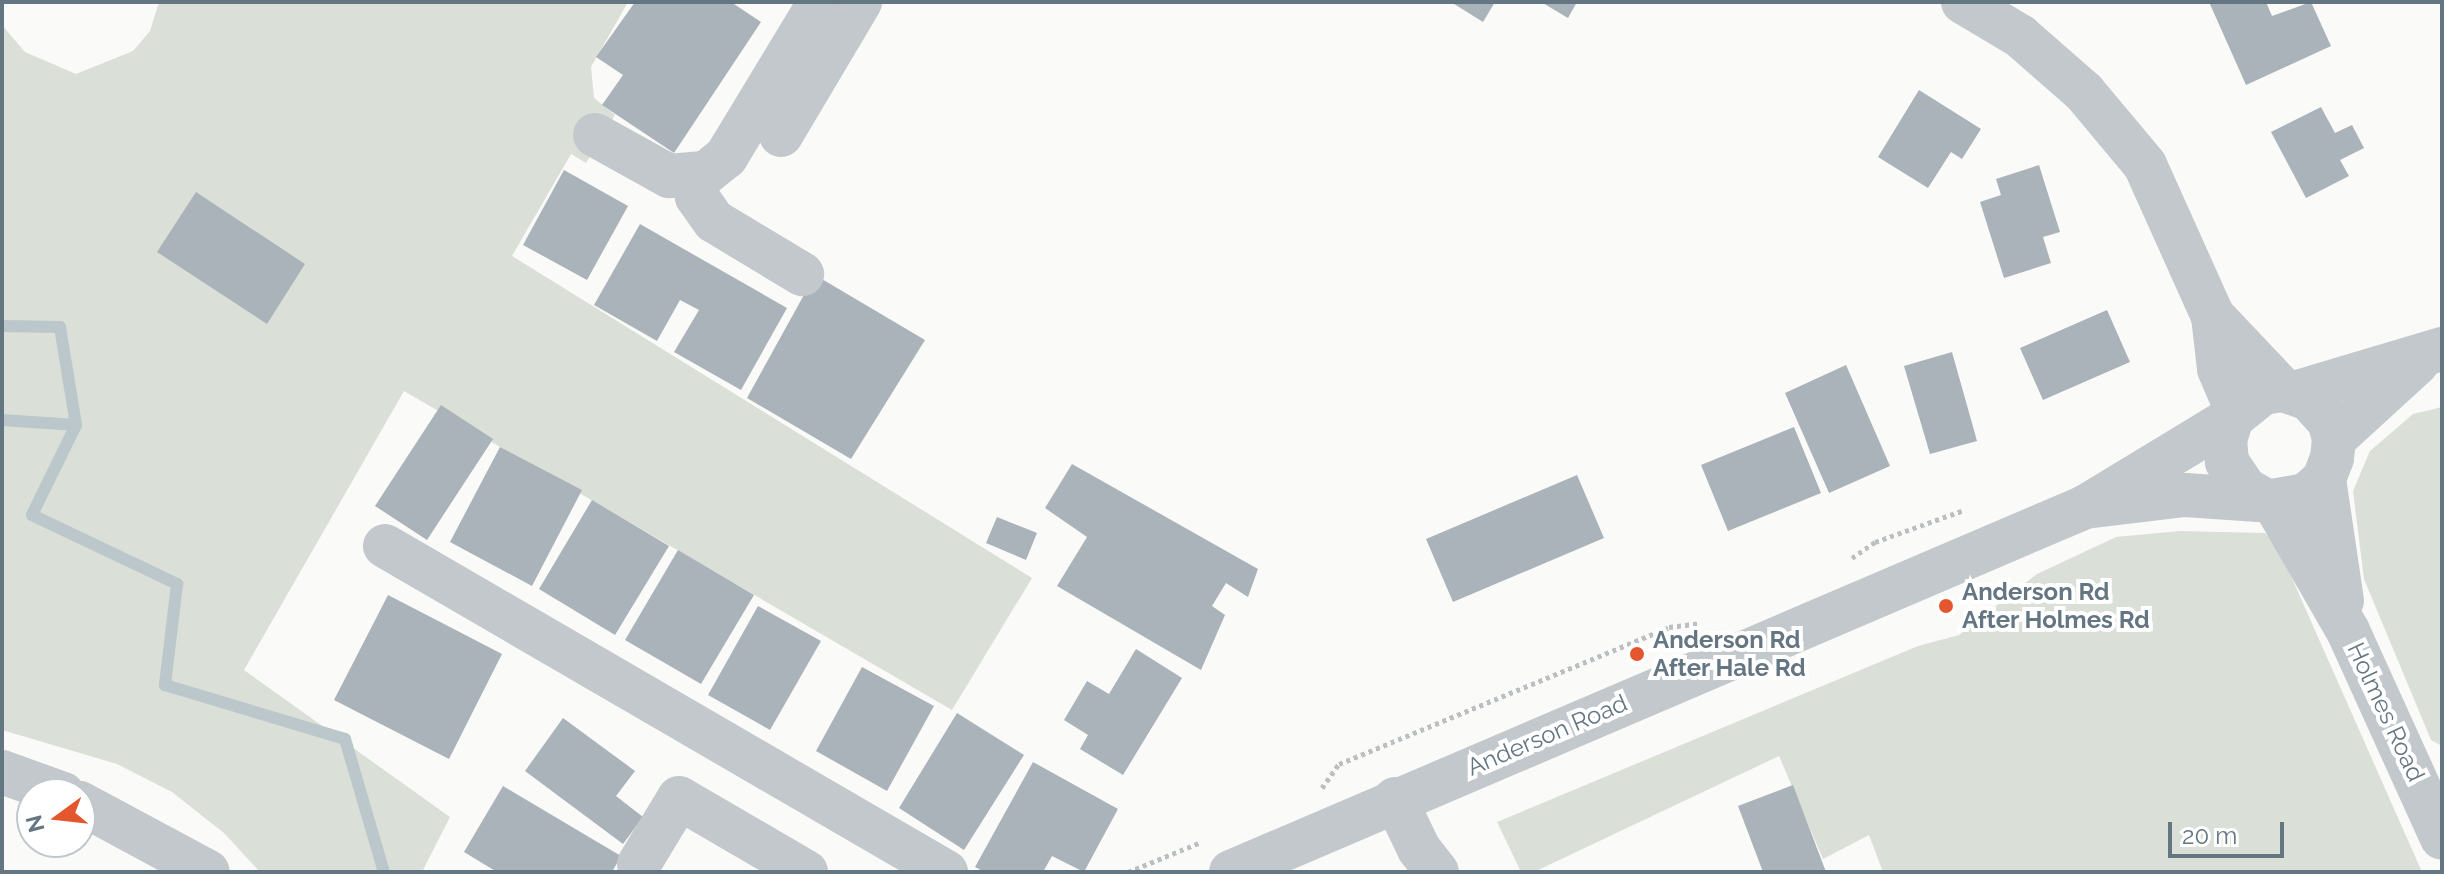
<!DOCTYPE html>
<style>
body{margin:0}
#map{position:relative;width:2444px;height:874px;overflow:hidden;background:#fafaf8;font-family:Raleway,sans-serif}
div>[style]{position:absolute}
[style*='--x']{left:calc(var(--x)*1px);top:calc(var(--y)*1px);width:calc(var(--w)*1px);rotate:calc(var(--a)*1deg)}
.green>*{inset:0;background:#dadfd7}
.stream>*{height:12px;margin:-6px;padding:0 6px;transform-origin:6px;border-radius:6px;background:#bbc7cb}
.building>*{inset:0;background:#aab3b9}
.path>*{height:5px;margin-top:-2.5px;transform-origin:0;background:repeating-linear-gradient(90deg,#bbbfc2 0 4px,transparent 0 8px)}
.minor>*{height:44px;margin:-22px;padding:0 22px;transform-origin:22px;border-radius:22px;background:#c3c8cc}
.dots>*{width:22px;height:22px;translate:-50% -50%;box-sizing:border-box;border:4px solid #fff;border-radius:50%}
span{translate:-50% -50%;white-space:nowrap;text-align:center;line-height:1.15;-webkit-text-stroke:8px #fff;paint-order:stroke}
.poi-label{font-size:24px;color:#657683;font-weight:700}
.left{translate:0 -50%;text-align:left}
.street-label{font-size:24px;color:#657683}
.frame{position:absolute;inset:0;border:4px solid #657683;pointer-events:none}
.north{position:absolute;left:16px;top:778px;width:80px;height:80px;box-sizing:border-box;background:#fff;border:2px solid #c1c8cd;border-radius:50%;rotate:255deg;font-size:22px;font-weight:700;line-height:32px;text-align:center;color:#657683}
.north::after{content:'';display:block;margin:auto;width:28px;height:36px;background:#e4572e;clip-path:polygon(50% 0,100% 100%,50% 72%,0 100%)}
.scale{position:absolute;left:2168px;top:822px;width:116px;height:36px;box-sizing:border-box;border:4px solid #657683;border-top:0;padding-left:10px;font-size:24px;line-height:28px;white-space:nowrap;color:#657683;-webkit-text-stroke:6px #fff;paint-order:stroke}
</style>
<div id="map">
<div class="green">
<div style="clip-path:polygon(159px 2px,628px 2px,591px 67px,594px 98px,615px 115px,586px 163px,571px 154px,512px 256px,1032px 578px,952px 710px,404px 391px,244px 670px,450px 817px,422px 872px,260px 872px,224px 833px,172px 792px,117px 764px,2px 730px,2px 25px,25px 52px,76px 74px,133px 51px,150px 31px)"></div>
<div style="clip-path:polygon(2442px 407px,2442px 746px,2431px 740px,2364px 579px,2353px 491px,2370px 451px,2413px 414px)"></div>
<div style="clip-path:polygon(2180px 531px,2265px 533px,2279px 549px,2422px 872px,1883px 872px,1869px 835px,1823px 859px,1779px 756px,1534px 872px,1521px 872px,1497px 822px,1918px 646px,1959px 635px,2037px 574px,2116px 537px)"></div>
</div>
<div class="stream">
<div style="--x:2;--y:326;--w:58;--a:1"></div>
<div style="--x:60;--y:327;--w:99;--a:80.7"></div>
<div style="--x:2;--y:420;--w:74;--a:3.9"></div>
<div style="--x:76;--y:425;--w:100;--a:116.1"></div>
<div style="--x:32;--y:515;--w:161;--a:25.4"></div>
<div style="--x:177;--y:584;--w:102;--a:96.8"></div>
<div style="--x:165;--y:685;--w:188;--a:16.7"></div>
<div style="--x:345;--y:739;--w:139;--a:73.7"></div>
</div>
<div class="building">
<div style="clip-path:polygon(635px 2px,731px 2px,761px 22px,674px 153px,602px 105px,623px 75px,596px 57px)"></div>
<div style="clip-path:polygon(1451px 2px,1495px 2px,1483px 22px)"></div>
<div style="clip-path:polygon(1541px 2px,1577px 2px,1568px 18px)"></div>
<div style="clip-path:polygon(2209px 2px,2266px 2px,2272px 16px,2311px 2px,2331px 46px,2246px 85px)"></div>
<div style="clip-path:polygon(1919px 90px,1981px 129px,1962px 159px,1951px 152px,1928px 188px,1878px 157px)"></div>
<div style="clip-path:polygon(2321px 107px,2335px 133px,2352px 125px,2364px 148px,2340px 160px,2349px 176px,2306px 198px,2271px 132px)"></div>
<div style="clip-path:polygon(2039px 165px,2060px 232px,2043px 237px,2051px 263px,2004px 278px,1980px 202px,2001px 195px,1996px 179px)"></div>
<div style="clip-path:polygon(564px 170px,628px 206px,587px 280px,523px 245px)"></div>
<div style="clip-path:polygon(196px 192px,305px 264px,267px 324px,157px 252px)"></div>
<div style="clip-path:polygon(640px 224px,787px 308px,741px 390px,674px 352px,699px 310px,680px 300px,657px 341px,594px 305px)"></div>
<div style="clip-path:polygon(815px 275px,925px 340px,851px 459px,747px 398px)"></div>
<div style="clip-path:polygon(2107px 310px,2130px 362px,2043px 400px,2020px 348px)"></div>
<div style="clip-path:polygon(1952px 352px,1977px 441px,1930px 454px,1904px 366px)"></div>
<div style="clip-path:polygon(1846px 365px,1890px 466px,1829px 493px,1785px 393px)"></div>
<div style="clip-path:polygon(441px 405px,493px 439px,427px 540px,375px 506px)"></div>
<div style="clip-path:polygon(1794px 427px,1821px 493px,1728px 531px,1701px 465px)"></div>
<div style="clip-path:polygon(500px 447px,582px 490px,532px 586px,450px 542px)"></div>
<div style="clip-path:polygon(1072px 464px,1258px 569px,1248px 597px,1226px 583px,1212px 606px,1225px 615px,1201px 670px,1057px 586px,1087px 537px,1045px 508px)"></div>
<div style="clip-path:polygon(1577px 475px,1604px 538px,1453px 602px,1426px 539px)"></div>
<div style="clip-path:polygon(592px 500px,669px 546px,615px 635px,539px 589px)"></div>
<div style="clip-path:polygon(997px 517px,1037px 533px,1026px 560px,986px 543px)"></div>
<div style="clip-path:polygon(678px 550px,754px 595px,701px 684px,625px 640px)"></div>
<div style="clip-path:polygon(388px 595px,502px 654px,449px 759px,334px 700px)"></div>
<div style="clip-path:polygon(758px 606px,821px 641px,770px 730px,708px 695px)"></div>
<div style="clip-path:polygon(1136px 649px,1182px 678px,1123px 775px,1080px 749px,1088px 735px,1064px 720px,1087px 681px,1109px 694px)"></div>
<div style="clip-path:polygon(862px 667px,934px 706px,887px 791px,816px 751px)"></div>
<div style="clip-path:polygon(957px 713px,1024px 755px,964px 850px,899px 808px)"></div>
<div style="clip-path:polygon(563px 718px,635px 771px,616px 796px,643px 817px,623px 844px,525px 771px)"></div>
<div style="clip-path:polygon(1033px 762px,1118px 809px,1084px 872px,1052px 856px,1043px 872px,984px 872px,975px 867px)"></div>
<div style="clip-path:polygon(1793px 785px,1826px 872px,1763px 872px,1738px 806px)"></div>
<div style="clip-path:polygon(503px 786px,621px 856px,612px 872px,497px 872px,464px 852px)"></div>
</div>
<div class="path">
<div style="--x:1852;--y:558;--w:28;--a:-35"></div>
<div style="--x:1875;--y:542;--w:95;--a:-19.8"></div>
<div style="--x:1322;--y:788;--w:29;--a:-55"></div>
<div style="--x:1339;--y:764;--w:357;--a:-22.5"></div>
<div style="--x:1669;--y:627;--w:31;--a:-7"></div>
<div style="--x:1128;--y:872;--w:79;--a:-22.3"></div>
</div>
<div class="minor">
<div style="--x:1963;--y:2;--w:66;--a:30.8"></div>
<div style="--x:2020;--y:36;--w:85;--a:41.2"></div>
<div style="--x:2084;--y:92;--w:95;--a:50.1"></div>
<div style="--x:2145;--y:165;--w:166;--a:65.8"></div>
<div style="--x:2213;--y:316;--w:53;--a:83.5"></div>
<div style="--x:2219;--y:369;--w:46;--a:66.8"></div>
<div style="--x:595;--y:135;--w:85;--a:29"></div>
<div style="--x:669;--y:176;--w:37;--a:-5"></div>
<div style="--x:706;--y:173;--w:26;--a:-39"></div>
<div style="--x:726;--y:157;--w:181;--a:-58.8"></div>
<div style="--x:781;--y:135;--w:155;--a:-59.3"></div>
<div style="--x:697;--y:176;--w:21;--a:90"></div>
<div style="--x:697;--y:197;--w:29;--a:55"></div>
<div style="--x:714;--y:221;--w:103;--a:31.1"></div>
<div style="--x:2213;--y:316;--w:102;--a:46.6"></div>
<div style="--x:2294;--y:393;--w:154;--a:-16.6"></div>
<div style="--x:2232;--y:418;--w:22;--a:108"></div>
<div style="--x:2225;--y:439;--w:23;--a:85"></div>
<div style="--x:2227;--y:462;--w:32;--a:56"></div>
<div style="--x:2245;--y:489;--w:18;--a:29"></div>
<div style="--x:2334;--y:439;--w:113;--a:-42.5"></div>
<div style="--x:2324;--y:479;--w:123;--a:81.6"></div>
<div style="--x:2273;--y:501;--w:150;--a:60"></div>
<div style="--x:2348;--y:631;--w:227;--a:65.6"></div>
<div style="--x:385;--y:546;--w:649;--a:30.16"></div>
<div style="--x:2;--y:772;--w:65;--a:19.8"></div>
<div style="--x:1395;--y:799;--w:55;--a:64.4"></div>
<div style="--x:1419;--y:849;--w:29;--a:52"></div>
<div style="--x:80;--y:803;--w:145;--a:28.3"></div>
<div style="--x:639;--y:864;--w:77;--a:-58.8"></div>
<div style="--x:679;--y:798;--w:147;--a:30.2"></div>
<div style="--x:1231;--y:872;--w:929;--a:-23.14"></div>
<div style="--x:2085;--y:507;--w:172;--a:-31.2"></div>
<div style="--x:2232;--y:418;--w:40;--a:-39"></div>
<div style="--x:2263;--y:393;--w:20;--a:-9"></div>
<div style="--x:2283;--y:390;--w:28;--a:19"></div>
<div style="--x:2309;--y:399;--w:30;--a:48"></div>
<div style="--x:2329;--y:421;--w:19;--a:74"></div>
<div style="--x:2334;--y:439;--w:19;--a:96"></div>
<div style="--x:2332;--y:458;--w:22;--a:111"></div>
<div style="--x:2324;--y:479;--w:24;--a:138"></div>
<div style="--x:2306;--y:495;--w:34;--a:170"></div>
<div style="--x:2273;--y:501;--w:88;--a:-176.1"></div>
<div style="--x:2185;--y:495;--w:101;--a:173.2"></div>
</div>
<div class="dots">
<div style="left:1946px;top:606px;background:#e4572e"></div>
<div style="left:1637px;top:654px;background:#e4572e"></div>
</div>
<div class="poi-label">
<span class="left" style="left:1962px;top:606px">Anderson Rd<br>After Holmes Rd</span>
<span class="left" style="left:1653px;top:654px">Anderson Rd<br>After Hale Rd</span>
</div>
<div class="street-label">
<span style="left:2386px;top:712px;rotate:65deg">Holmes Road</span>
<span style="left:1547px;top:735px;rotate:-23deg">Anderson Road</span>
</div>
<div class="frame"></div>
<div class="north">N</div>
<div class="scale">20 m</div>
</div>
